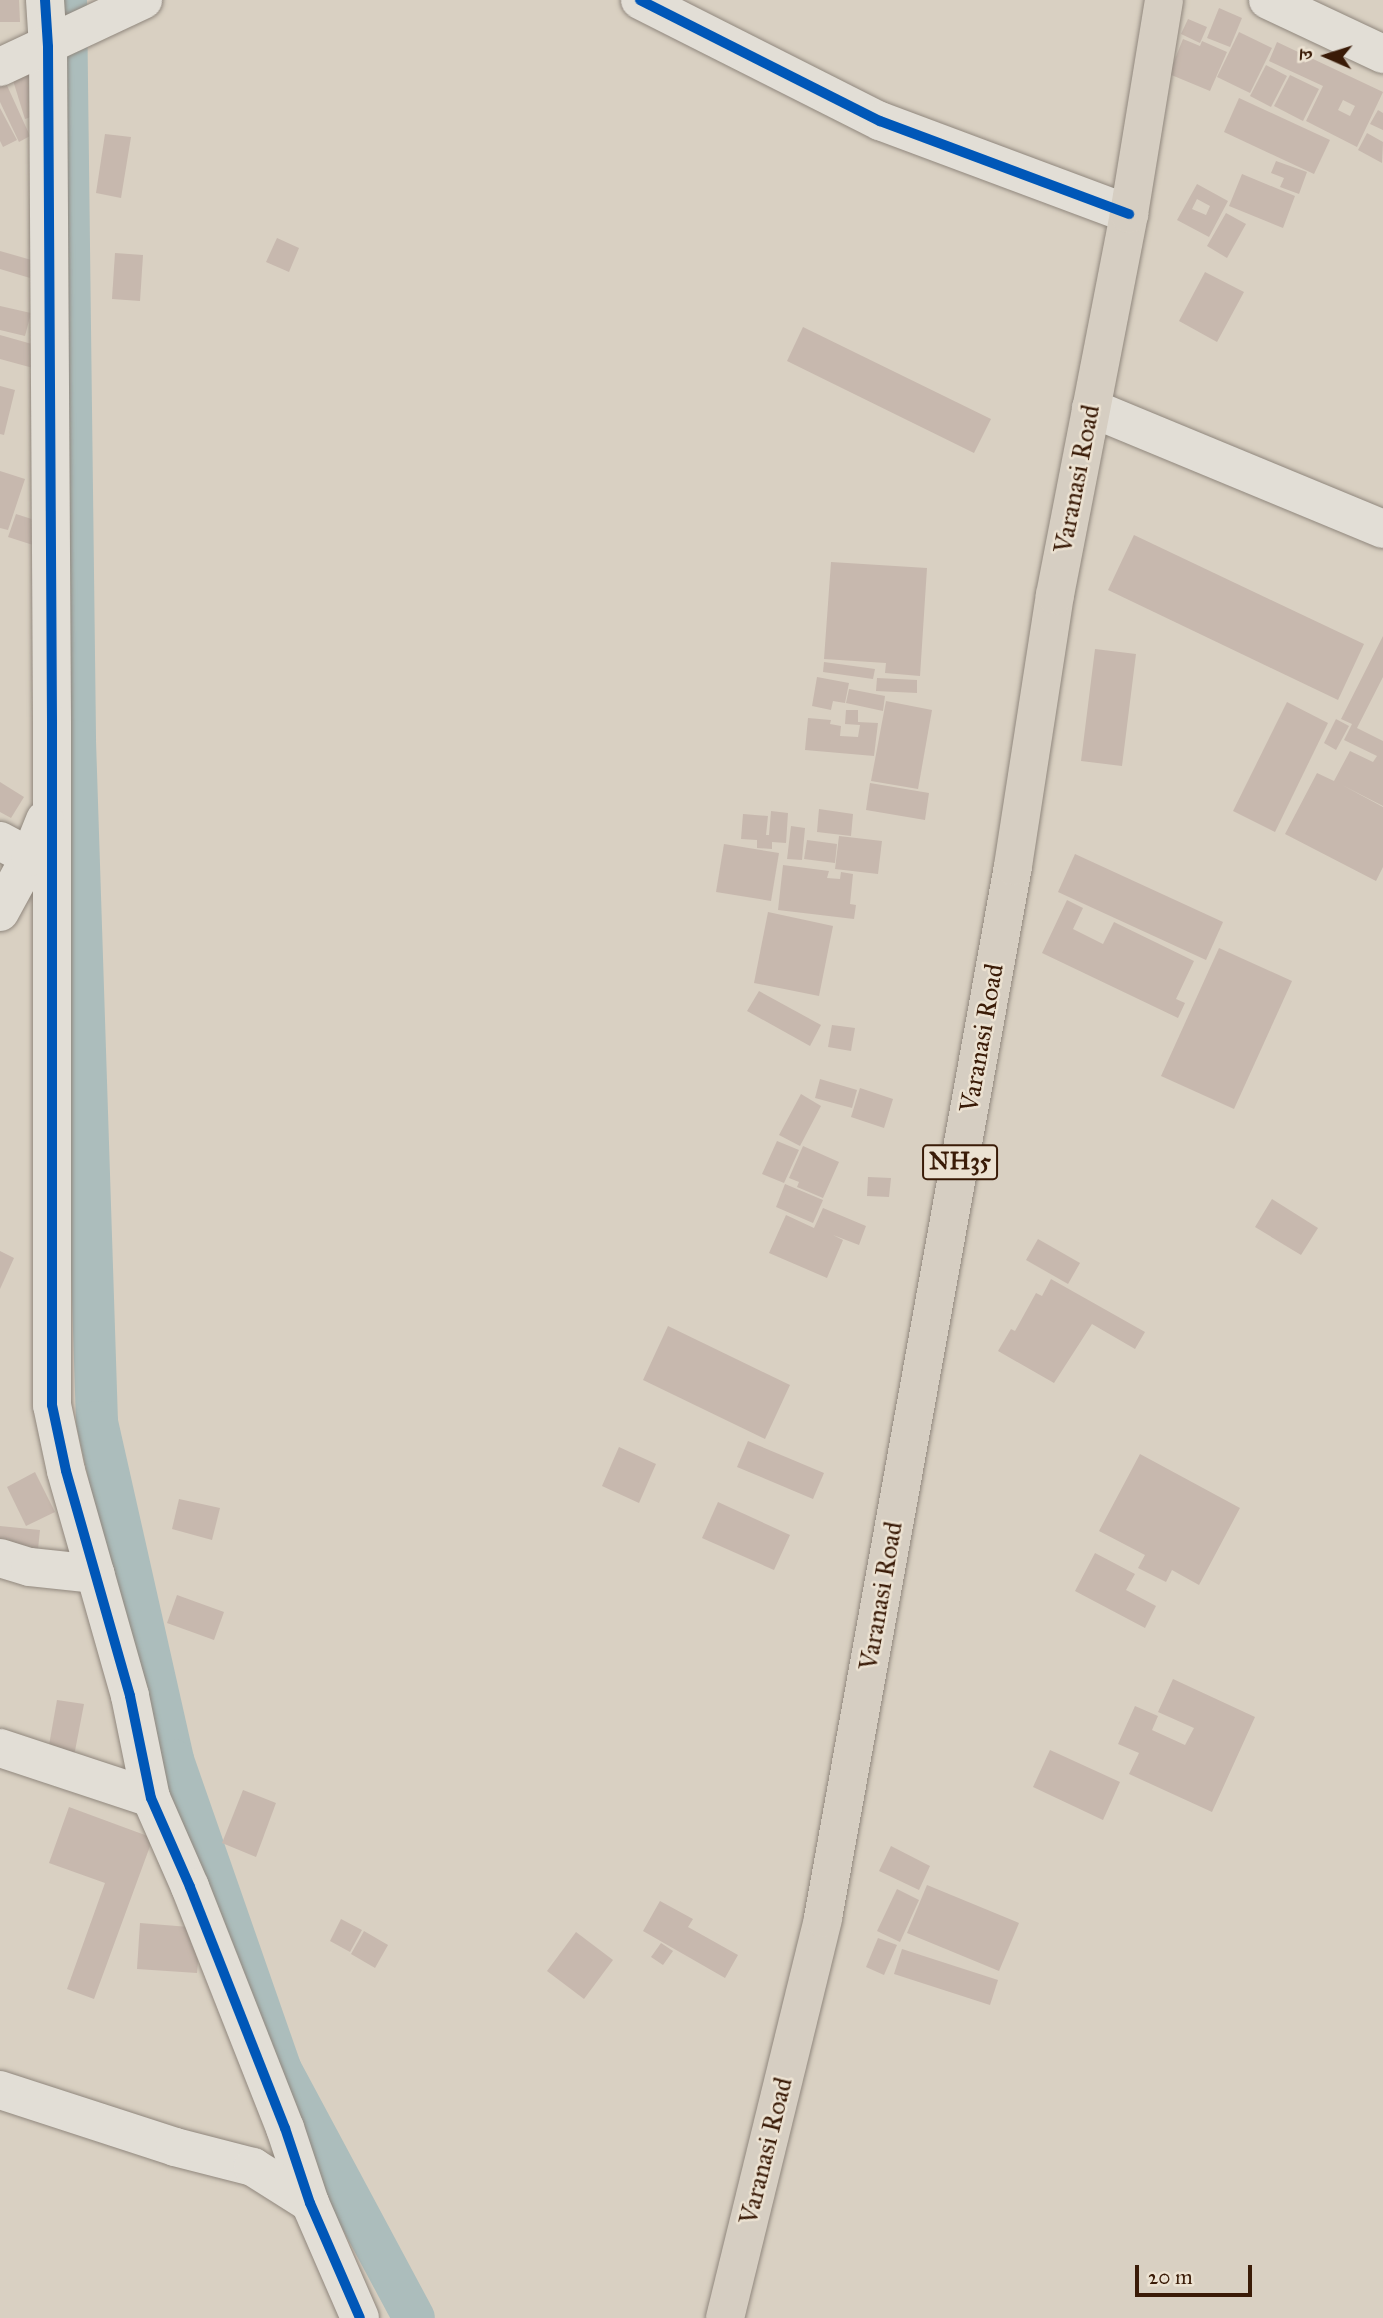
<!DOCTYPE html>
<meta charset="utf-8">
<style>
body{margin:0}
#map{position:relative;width:1383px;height:2318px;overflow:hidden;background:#d9d0c2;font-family:"IM FELL Great Primer","Noto Serif Devanagari",serif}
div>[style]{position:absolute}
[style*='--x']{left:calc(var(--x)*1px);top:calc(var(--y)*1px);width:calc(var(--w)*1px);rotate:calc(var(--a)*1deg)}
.canal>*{height:42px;margin:-21px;padding:0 21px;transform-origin:21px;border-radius:21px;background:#acbdbc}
.building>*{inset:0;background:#c7b8ae}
.roads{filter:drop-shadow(0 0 2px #90877d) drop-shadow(0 0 2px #90877d)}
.minor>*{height:38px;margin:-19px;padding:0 19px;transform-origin:19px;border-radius:19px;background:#e2ded6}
.highway>*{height:38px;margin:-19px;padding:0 19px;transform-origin:19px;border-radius:19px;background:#d6cec2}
.cycleway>*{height:10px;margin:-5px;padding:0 5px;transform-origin:5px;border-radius:5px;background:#0057b8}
span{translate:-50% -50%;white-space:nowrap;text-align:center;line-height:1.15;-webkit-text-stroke:5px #ece2d2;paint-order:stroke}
.shield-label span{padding:2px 5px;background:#ece2d2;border:2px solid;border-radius:5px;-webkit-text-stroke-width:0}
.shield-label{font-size:24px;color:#3a1b07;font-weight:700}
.street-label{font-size:26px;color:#3a1b07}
.north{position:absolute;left:1292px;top:21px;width:70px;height:70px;-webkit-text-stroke:5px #ece2d2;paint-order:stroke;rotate:273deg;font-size:19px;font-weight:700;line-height:28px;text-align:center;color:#3a1b07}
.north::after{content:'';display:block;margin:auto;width:24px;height:32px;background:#3a1b07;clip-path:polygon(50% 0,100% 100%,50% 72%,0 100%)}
.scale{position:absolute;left:1135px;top:2265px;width:117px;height:32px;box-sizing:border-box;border:4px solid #3a1b07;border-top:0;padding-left:9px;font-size:21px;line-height:24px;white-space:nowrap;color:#3a1b07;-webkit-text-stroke:5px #ece2d2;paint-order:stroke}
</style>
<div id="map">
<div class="canal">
<div style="--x:66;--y:0;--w:741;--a:89.3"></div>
<div style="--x:75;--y:741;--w:681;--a:88.15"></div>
<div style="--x:97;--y:1422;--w:346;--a:77.3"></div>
<div style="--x:173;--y:1760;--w:328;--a:70.8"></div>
<div style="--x:281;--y:2070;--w:281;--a:61.8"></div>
</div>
<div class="building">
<div style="clip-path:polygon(0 0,19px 0,20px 22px,0 22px)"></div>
<div style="clip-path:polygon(1219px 8px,1242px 18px,1230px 47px,1207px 38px)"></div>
<div style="clip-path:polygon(1188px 19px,1207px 27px,1200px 43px,1181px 34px)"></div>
<div style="clip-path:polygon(1239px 32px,1272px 48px,1250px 93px,1217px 77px)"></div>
<div style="clip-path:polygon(1183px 39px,1200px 46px,1202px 41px,1227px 52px,1210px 91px,1169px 74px)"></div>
<div style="clip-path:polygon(evenodd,1277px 42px,1383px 92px,1357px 147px,1306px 121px,1323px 86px,1269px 61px,1277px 42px,1343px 100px,1355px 106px,1350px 116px,1338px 110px,1343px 100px)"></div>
<div style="clip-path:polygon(1266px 65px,1287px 76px,1271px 107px,1250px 96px)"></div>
<div style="clip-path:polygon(32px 66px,46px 112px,25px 119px,11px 74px)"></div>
<div style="clip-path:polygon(1290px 75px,1319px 89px,1303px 121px,1274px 106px)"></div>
<div style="clip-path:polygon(5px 81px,30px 136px,19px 142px,0 102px,0 83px)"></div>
<div style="clip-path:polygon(1239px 98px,1330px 140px,1314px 174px,1224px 132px)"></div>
<div style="clip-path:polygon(0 108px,17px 140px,3px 147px,0 141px)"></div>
<div style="clip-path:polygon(1378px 110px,1383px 113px,1383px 130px,1370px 124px)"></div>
<div style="clip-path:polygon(1367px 133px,1383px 142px,1382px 163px,1358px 150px)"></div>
<div style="clip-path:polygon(105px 134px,131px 137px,121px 198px,96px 193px)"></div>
<div style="clip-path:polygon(1276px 161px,1307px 172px,1299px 194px,1280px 187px,1284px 178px,1271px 173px)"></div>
<div style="clip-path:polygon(1242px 174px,1295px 196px,1283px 228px,1229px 206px)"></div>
<div style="clip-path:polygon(evenodd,1197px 184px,1228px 201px,1209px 237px,1177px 220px,1197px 184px,1197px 199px,1210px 206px,1206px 215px,1192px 209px,1197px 199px)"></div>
<div style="clip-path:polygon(1226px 213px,1246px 224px,1227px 258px,1207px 246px)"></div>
<div style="clip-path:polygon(277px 238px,299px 248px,289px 272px,266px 262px)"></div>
<div style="clip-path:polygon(0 251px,35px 261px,30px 278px,0 269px)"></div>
<div style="clip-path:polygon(115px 253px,143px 255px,140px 301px,112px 299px)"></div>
<div style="clip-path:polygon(1205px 272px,1244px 292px,1217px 342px,1179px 321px)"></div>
<div style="clip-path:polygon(0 306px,31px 313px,25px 336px,0 330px)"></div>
<div style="clip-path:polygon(803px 327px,991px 419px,974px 453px,787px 361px)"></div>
<div style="clip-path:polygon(0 335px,39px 346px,33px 368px,0 359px)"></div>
<div style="clip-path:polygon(0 386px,15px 390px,4px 435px,0 434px)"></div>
<div style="clip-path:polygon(0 471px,25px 479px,8px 530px,0 528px)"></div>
<div style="clip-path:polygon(16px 514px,41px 522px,33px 545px,8px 537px)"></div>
<div style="clip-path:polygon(1134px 535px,1364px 644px,1338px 700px,1108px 590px)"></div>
<div style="clip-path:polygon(831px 562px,927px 568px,920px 676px,885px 673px,886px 663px,824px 659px)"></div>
<div style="clip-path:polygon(1383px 636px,1383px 677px,1357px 728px,1383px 741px,1383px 806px,1342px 785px,1383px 807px,1383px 867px,1376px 881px,1285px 834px,1317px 773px,1334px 781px,1350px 751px,1373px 762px,1377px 756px,1344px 740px,1352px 724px,1341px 719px)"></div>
<div style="clip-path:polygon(1095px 649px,1136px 654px,1122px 766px,1081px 761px)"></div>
<div style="clip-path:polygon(824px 662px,875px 669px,873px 679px,823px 672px)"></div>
<div style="clip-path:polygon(817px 677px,849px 683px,845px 703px,833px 701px,831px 710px,812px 706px)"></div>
<div style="clip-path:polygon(877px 678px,917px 680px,917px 693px,876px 691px)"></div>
<div style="clip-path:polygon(849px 689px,885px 696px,883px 711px,846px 703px)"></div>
<div style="clip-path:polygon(886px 701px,932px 710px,918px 789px,871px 781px)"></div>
<div style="clip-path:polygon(1287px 702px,1328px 723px,1275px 832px,1233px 811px)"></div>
<div style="clip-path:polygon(846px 710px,858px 710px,858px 722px,878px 723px,874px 756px,805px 750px,808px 718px,831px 720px,830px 724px,841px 726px,840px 736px,858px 737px,860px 725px,845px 724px)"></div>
<div style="clip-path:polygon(1336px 719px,1349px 726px,1336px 750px,1324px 743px)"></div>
<div style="clip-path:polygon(0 782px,24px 797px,11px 818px,0 812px)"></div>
<div style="clip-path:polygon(870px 783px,929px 793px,925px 820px,866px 810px)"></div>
<div style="clip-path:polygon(819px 809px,853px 814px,851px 836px,817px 832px)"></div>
<div style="clip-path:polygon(771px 811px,788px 813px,786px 843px,772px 842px,772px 849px,757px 848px,757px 840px,741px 839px,743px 814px,768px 816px,766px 835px,769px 835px)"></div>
<div style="clip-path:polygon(791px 826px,805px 828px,802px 860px,787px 859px)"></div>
<div style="clip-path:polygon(839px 836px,882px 841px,878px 874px,835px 869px)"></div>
<div style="clip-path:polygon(807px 840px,837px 844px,835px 863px,804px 859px)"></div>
<div style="clip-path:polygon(724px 844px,779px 853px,771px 901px,716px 892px)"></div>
<div style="clip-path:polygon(1075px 854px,1223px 922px,1206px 960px,1058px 892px)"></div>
<div style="clip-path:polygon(783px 865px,829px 871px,827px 878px,840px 879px,841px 872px,853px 874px,850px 904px,856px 905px,854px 919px,778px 910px)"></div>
<div style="clip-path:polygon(1067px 900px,1083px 908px,1073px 929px,1103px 944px,1114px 922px,1194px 961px,1176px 999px,1185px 1003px,1178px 1018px,1042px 953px)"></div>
<div style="clip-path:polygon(768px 912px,833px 926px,819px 996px,754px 983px)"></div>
<div style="clip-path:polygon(1219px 948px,1292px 981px,1234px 1109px,1161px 1076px)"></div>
<div style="clip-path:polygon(759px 991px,821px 1025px,810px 1046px,747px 1011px)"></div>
<div style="clip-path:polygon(832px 1025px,855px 1028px,851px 1051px,828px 1047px)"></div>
<div style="clip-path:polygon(820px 1079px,857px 1090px,852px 1108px,815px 1098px)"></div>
<div style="clip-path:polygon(860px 1088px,893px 1099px,884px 1128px,851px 1117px)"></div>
<div style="clip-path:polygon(801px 1094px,821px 1106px,800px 1146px,779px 1135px)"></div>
<div style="clip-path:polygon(777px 1141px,799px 1150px,784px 1183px,762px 1174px)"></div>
<div style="clip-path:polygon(803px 1146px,839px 1162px,823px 1198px,797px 1187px,799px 1182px,789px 1178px)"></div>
<div style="clip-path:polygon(868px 1177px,891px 1178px,889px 1197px,867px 1196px)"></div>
<div style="clip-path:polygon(785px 1184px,823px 1200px,813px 1223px,776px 1207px)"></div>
<div style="clip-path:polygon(1272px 1199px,1318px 1228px,1301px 1255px,1255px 1227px)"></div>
<div style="clip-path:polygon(823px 1208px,866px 1226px,859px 1245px,833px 1235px,843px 1240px,827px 1278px,769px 1253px,786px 1215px,814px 1228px)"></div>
<div style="clip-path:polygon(1038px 1239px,1080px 1263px,1068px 1284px,1026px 1260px)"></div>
<div style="clip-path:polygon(0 1251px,14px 1258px,0 1289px)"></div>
<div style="clip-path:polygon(1051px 1279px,1145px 1332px,1135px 1349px,1092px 1324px,1054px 1383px,998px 1351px,1011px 1329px,1015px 1331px,1036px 1293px,1042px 1296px)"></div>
<div style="clip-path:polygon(668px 1326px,790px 1385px,765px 1439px,643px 1380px)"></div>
<div style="clip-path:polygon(748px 1441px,824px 1473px,813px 1499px,737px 1467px)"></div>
<div style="clip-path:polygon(619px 1447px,656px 1464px,639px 1503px,602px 1486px)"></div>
<div style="clip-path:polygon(1140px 1454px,1240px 1508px,1199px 1585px,1172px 1570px,1166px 1582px,1138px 1568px,1145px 1555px,1099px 1531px)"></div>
<div style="clip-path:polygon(35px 1472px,55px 1512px,26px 1526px,7px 1487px)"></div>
<div style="clip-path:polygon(179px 1499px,220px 1508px,212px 1540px,172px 1529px)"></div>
<div style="clip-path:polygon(718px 1502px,790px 1535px,774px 1570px,702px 1538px)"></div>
<div style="clip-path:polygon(0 1526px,40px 1530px,37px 1559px,0 1543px)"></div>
<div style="clip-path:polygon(1095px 1553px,1135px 1574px,1126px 1590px,1156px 1606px,1145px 1628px,1075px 1591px)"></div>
<div style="clip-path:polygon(177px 1595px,224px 1612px,214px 1640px,167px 1623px)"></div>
<div style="clip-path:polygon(1173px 1679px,1255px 1717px,1212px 1812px,1129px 1774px,1139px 1753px,1118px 1744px,1135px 1706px,1158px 1716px,1152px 1730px,1185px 1745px,1194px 1728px,1158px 1712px)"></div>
<div style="clip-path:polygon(57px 1700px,84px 1704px,74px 1756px,48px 1751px)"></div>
<div style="clip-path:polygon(1050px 1750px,1120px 1782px,1103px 1820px,1033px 1787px)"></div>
<div style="clip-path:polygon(243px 1790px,276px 1803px,256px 1857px,222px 1843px)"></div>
<div style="clip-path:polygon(69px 1807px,153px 1838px,94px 1999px,67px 1989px,105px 1883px,49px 1863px)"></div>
<div style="clip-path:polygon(891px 1846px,930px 1866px,919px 1890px,879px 1871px)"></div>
<div style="clip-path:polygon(927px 1885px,1019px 1923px,999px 1971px,907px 1933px)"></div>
<div style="clip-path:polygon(897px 1889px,919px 1900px,900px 1942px,877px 1931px)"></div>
<div style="clip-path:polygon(660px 1901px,693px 1919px,688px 1927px,738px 1955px,725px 1978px,643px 1931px)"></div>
<div style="clip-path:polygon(341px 1919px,362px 1930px,350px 1952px,330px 1941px)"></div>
<div style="clip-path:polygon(140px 1923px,201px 1928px,197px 1973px,137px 1969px)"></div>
<div style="clip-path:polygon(364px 1931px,388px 1945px,375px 1968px,351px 1954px)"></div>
<div style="clip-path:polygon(576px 1932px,613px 1960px,584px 1999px,547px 1971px)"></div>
<div style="clip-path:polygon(878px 1938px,897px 1945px,884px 1975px,866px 1967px)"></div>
<div style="clip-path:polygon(661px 1943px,673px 1951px,663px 1965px,651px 1957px)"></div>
<div style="clip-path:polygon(902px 1949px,998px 1980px,990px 2005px,894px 1974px)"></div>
</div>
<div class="roads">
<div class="minor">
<div style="--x:45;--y:0;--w:47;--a:86.3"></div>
<div style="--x:48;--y:47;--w:677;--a:89.66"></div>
<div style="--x:52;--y:724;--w:681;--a:90"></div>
<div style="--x:52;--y:1405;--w:67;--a:78"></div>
<div style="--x:66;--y:1471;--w:234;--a:74.1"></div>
<div style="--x:130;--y:1696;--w:104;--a:78.4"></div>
<div style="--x:151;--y:1798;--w:97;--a:66.3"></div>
<div style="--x:190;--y:1887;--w:259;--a:68.5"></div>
<div style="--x:285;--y:2128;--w:79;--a:71.6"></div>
<div style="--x:310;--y:2203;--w:125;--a:66.5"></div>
<div style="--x:640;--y:0;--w:269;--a:26.8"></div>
<div style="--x:880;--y:121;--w:266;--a:20.5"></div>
<div style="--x:1268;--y:0;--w:127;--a:25.2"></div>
<div style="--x:0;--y:67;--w:158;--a:-25.1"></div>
<div style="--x:1091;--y:408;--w:316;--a:22.5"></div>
<div style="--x:0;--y:841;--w:34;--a:28"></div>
<div style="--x:0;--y:912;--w:63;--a:-61.4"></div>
<div style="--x:30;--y:857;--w:40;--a:-68"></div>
<div style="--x:0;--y:1558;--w:31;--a:17"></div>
<div style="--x:30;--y:1567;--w:66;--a:6.1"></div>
<div style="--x:0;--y:1748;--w:159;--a:18.3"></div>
<div style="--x:0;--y:2090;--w:184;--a:18"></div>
<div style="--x:175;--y:2147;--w:81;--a:14.4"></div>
<div style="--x:253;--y:2167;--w:67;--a:32.3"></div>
</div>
<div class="highway">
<div style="--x:725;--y:2318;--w:412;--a:-76.2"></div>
<div style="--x:823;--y:1918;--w:1069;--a:-79.76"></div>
<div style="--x:1013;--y:866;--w:274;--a:-81.2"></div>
<div style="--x:1055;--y:595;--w:388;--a:-79"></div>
<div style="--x:1129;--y:214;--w:217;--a:-80.7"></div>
</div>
</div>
<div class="cycleway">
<div style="--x:45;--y:0;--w:47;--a:86.3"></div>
<div style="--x:48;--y:47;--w:677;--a:89.66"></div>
<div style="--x:52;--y:724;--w:681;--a:90"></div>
<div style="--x:52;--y:1405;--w:67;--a:78"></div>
<div style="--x:66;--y:1471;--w:234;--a:74.1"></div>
<div style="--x:130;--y:1696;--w:104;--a:78.4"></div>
<div style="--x:151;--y:1798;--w:97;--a:66.3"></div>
<div style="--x:190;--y:1887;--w:259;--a:68.5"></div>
<div style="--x:285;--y:2128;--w:79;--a:71.6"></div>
<div style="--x:310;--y:2203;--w:125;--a:66.5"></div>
<div style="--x:640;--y:0;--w:269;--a:26.8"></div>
<div style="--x:880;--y:121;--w:266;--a:20.5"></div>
</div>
<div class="shield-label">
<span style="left:960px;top:1162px">NH35</span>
</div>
<div class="street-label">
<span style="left:1077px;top:479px;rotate:-79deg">Varanasi Road</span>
<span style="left:982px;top:1038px;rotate:-80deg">Varanasi Road</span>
<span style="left:881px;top:1596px;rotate:-80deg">Varanasi Road</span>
<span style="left:766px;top:2151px;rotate:-76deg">Varanasi Road</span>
</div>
<div class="north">उ</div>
<div class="scale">20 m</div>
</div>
